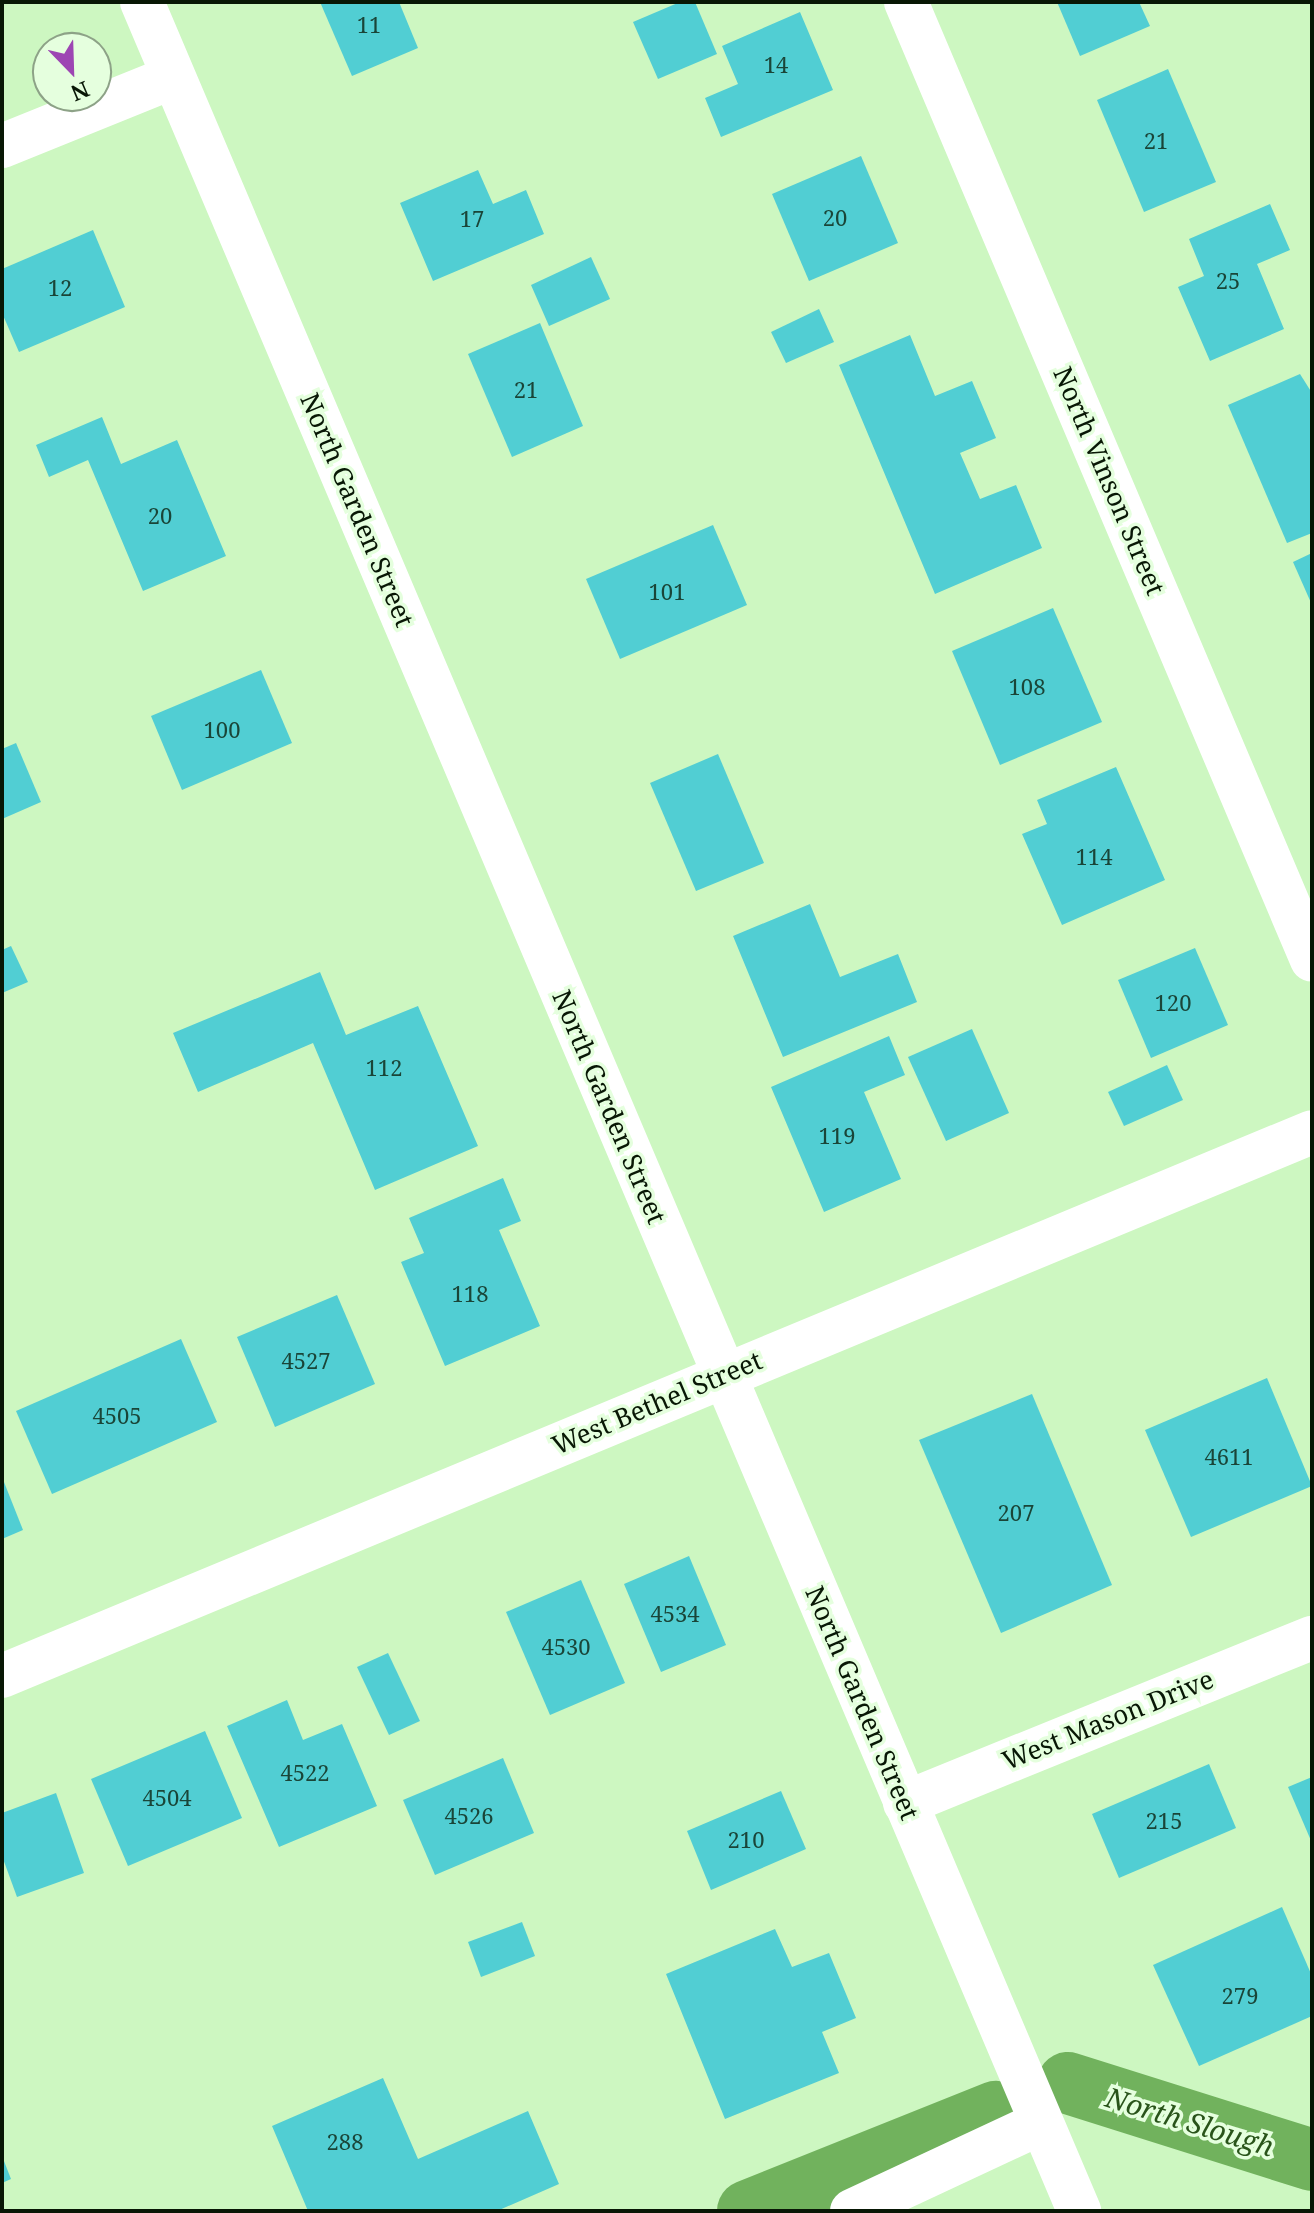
<!DOCTYPE html>
<style>
body{margin:0}
#map{position:relative;width:1314px;height:2213px;overflow:hidden;background:#cdf7c1;font-family:"Noto Serif",serif}
div>[style]{position:absolute}
[style*='--x']{left:calc(var(--x)*1px);top:calc(var(--y)*1px);width:calc(var(--w)*1px);rotate:calc(var(--a)*1deg)}
.canal>*{height:62px;margin:-31px;padding:0 31px;transform-origin:31px;border-radius:31px;background:#71b25d}
.building>*{inset:0;background:#51ced3}
.minor>*{height:44px;margin:-22px;padding:0 22px;transform-origin:22px;border-radius:22px;background:#fff}
span{translate:-50% -50%;white-space:nowrap;text-align:center;line-height:1.15;-webkit-text-stroke:7px #e5ffde;paint-order:stroke}
.number-label{font-size:22px;color:#1a4538}
.number-label span{-webkit-text-stroke-width:0}
.street-label{font-size:26px;color:#081705}
.water-label{font-size:28px;color:#29541a;font-style:italic}
.frame{position:absolute;inset:0;border:4px solid #081705;pointer-events:none}
.north{position:absolute;left:32px;top:32px;width:80px;height:80px;box-sizing:border-box;background:#e5ffde;border:2px solid #8da287;border-radius:50%;rotate:157deg;font-size:22px;font-weight:700;line-height:32px;text-align:center;color:#081705}
.north::after{content:'';display:block;margin:auto;width:28px;height:36px;background:#9d46b3;clip-path:polygon(50% 0,100% 100%,50% 72%,0 100%)}
</style>
<div id="map">
<div class="canal">
<div style="--x:1068;--y:2083;--w:256;--a:17.5"></div>
<div style="--x:748;--y:2211;--w:267;--a:-21.8"></div>
</div>
<div class="building">
<div style="clip-path:polygon(320px 2px,399px 2px,418px 48px,352px 76px)"></div>
<div style="clip-path:polygon(680px 2px,695px 2px,717px 54px,658px 79px,633px 22px)"></div>
<div style="clip-path:polygon(1057px 2px,1139px 2px,1150px 26px,1080px 56px)"></div>
<div style="clip-path:polygon(800px 12px,833px 90px,721px 137px,705px 98px,738px 84px,722px 46px)"></div>
<div style="clip-path:polygon(1168px 69px,1216px 182px,1144px 212px,1097px 100px)"></div>
<div style="clip-path:polygon(861px 156px,898px 243px,809px 281px,772px 194px)"></div>
<div style="clip-path:polygon(478px 170px,493px 204px,526px 190px,544px 234px,433px 281px,400px 203px)"></div>
<div style="clip-path:polygon(1270px 204px,1290px 250px,1257px 264px,1284px 329px,1210px 361px,1178px 287px,1204px 276px,1189px 239px)"></div>
<div style="clip-path:polygon(93px 230px,125px 307px,19px 352px,2px 313px,2px 269px)"></div>
<div style="clip-path:polygon(591px 257px,610px 299px,549px 326px,531px 285px)"></div>
<div style="clip-path:polygon(819px 309px,834px 342px,786px 363px,771px 332px)"></div>
<div style="clip-path:polygon(540px 323px,583px 426px,512px 457px,468px 354px)"></div>
<div style="clip-path:polygon(910px 335px,935px 396px,972px 381px,996px 438px,960px 453px,980px 499px,1016px 485px,1042px 548px,935px 594px,839px 365px)"></div>
<div style="clip-path:polygon(1300px 374px,1312px 393px,1312px 533px,1287px 543px,1228px 405px)"></div>
<div style="clip-path:polygon(102px 417px,121px 464px,177px 440px,226px 556px,143px 591px,88px 460px,49px 477px,36px 445px)"></div>
<div style="clip-path:polygon(713px 525px,747px 605px,620px 659px,586px 579px)"></div>
<div style="clip-path:polygon(1312px 553px,1312px 605px,1293px 562px)"></div>
<div style="clip-path:polygon(1053px 608px,1102px 722px,1000px 765px,952px 651px)"></div>
<div style="clip-path:polygon(261px 670px,292px 743px,182px 790px,151px 716px)"></div>
<div style="clip-path:polygon(16px 743px,41px 802px,2px 819px,2px 749px)"></div>
<div style="clip-path:polygon(718px 754px,764px 863px,696px 891px,650px 783px)"></div>
<div style="clip-path:polygon(1116px 767px,1165px 880px,1062px 925px,1022px 834px,1047px 824px,1037px 800px)"></div>
<div style="clip-path:polygon(810px 904px,840px 977px,898px 954px,917px 1002px,783px 1057px,733px 936px)"></div>
<div style="clip-path:polygon(11px 946px,28px 982px,2px 993px,2px 950px)"></div>
<div style="clip-path:polygon(1195px 948px,1228px 1025px,1151px 1058px,1118px 980px)"></div>
<div style="clip-path:polygon(320px 972px,346px 1035px,418px 1006px,478px 1146px,375px 1190px,313px 1043px,198px 1092px,173px 1033px)"></div>
<div style="clip-path:polygon(972px 1029px,1009px 1113px,946px 1141px,908px 1057px)"></div>
<div style="clip-path:polygon(889px 1036px,905px 1075px,864px 1092px,901px 1179px,824px 1212px,771px 1087px)"></div>
<div style="clip-path:polygon(1167px 1065px,1183px 1100px,1124px 1126px,1108px 1092px)"></div>
<div style="clip-path:polygon(503px 1178px,521px 1221px,499px 1230px,540px 1326px,445px 1366px,401px 1262px,424px 1253px,409px 1218px)"></div>
<div style="clip-path:polygon(337px 1295px,375px 1384px,275px 1427px,237px 1337px)"></div>
<div style="clip-path:polygon(181px 1339px,217px 1422px,52px 1494px,16px 1411px)"></div>
<div style="clip-path:polygon(1267px 1378px,1312px 1486px,1191px 1537px,1145px 1430px)"></div>
<div style="clip-path:polygon(1032px 1394px,1112px 1585px,1001px 1633px,919px 1440px)"></div>
<div style="clip-path:polygon(2px 1477px,23px 1530px,2px 1539px)"></div>
<div style="clip-path:polygon(689px 1556px,726px 1645px,661px 1672px,624px 1584px)"></div>
<div style="clip-path:polygon(581px 1580px,625px 1683px,550px 1715px,506px 1612px)"></div>
<div style="clip-path:polygon(388px 1653px,420px 1721px,389px 1735px,357px 1667px)"></div>
<div style="clip-path:polygon(287px 1700px,303px 1740px,342px 1724px,377px 1806px,279px 1847px,227px 1726px)"></div>
<div style="clip-path:polygon(205px 1731px,242px 1818px,128px 1866px,91px 1779px)"></div>
<div style="clip-path:polygon(503px 1758px,534px 1833px,435px 1875px,403px 1800px)"></div>
<div style="clip-path:polygon(1209px 1764px,1236px 1828px,1119px 1878px,1092px 1814px)"></div>
<div style="clip-path:polygon(1312px 1777px,1312px 1843px,1288px 1787px)"></div>
<div style="clip-path:polygon(781px 1791px,806px 1849px,711px 1890px,687px 1831px)"></div>
<div style="clip-path:polygon(56px 1793px,84px 1873px,17px 1897px,2px 1856px,2px 1813px)"></div>
<div style="clip-path:polygon(1282px 1907px,1312px 1976px,1312px 2016px,1199px 2066px,1153px 1965px)"></div>
<div style="clip-path:polygon(522px 1922px,535px 1956px,481px 1977px,468px 1942px)"></div>
<div style="clip-path:polygon(775px 1929px,792px 1967px,829px 1953px,856px 2018px,822px 2032px,839px 2073px,725px 2119px,666px 1974px)"></div>
<div style="clip-path:polygon(383px 2078px,418px 2159px,528px 2111px,559px 2184px,497px 2211px,308px 2211px,272px 2126px)"></div>
<div style="clip-path:polygon(2px 2156px,11px 2179px,2px 2183px)"></div>
</div>
<div class="minor">
<div style="--x:142;--y:2;--w:2400;--a:67.01"></div>
<div style="--x:906;--y:2;--w:1040;--a:67.03"></div>
<div style="--x:2;--y:146;--w:184;--a:-22"></div>
<div style="--x:2;--y:1676;--w:1418;--a:-22.55"></div>
<div style="--x:905;--y:1803;--w:439;--a:-22.1"></div>
<div style="--x:852;--y:2211;--w:208;--a:-25"></div>
</div>
<div class="number-label">
<span style="left:369px;top:25px">11</span>
<span style="left:776px;top:65px">14</span>
<span style="left:1156px;top:141px">21</span>
<span style="left:835px;top:218px">20</span>
<span style="left:472px;top:219px">17</span>
<span style="left:1228px;top:281px">25</span>
<span style="left:60px;top:288px">12</span>
<span style="left:526px;top:390px">21</span>
<span style="left:160px;top:516px">20</span>
<span style="left:667px;top:592px">101</span>
<span style="left:1027px;top:687px">108</span>
<span style="left:222px;top:730px">100</span>
<span style="left:1094px;top:857px">114</span>
<span style="left:1173px;top:1003px">120</span>
<span style="left:384px;top:1068px">112</span>
<span style="left:837px;top:1136px">119</span>
<span style="left:470px;top:1294px">118</span>
<span style="left:306px;top:1361px">4527</span>
<span style="left:117px;top:1416px">4505</span>
<span style="left:1229px;top:1457px">4611</span>
<span style="left:1016px;top:1513px">207</span>
<span style="left:675px;top:1614px">4534</span>
<span style="left:566px;top:1647px">4530</span>
<span style="left:305px;top:1773px">4522</span>
<span style="left:167px;top:1798px">4504</span>
<span style="left:469px;top:1816px">4526</span>
<span style="left:1164px;top:1821px">215</span>
<span style="left:746px;top:1840px">210</span>
<span style="left:1240px;top:1996px">279</span>
<span style="left:345px;top:2142px">288</span>
</div>
<div class="street-label">
<span style="left:1109px;top:481px;rotate:67deg">North Vinson Street</span>
<span style="left:357px;top:510px;rotate:67deg">North Garden Street</span>
<span style="left:609px;top:1107px;rotate:67deg">North Garden Street</span>
<span style="left:657px;top:1403px;rotate:-23deg">West Bethel Street</span>
<span style="left:862px;top:1703px;rotate:67deg">North Garden Street</span>
<span style="left:1108px;top:1720px;rotate:-22deg">West Mason Drive</span>
</div>
<div class="water-label">
<span style="left:1190px;top:2121px;rotate:17deg">North Slough</span>
</div>
<div class="frame"></div>
<div class="north">N</div>
</div>
